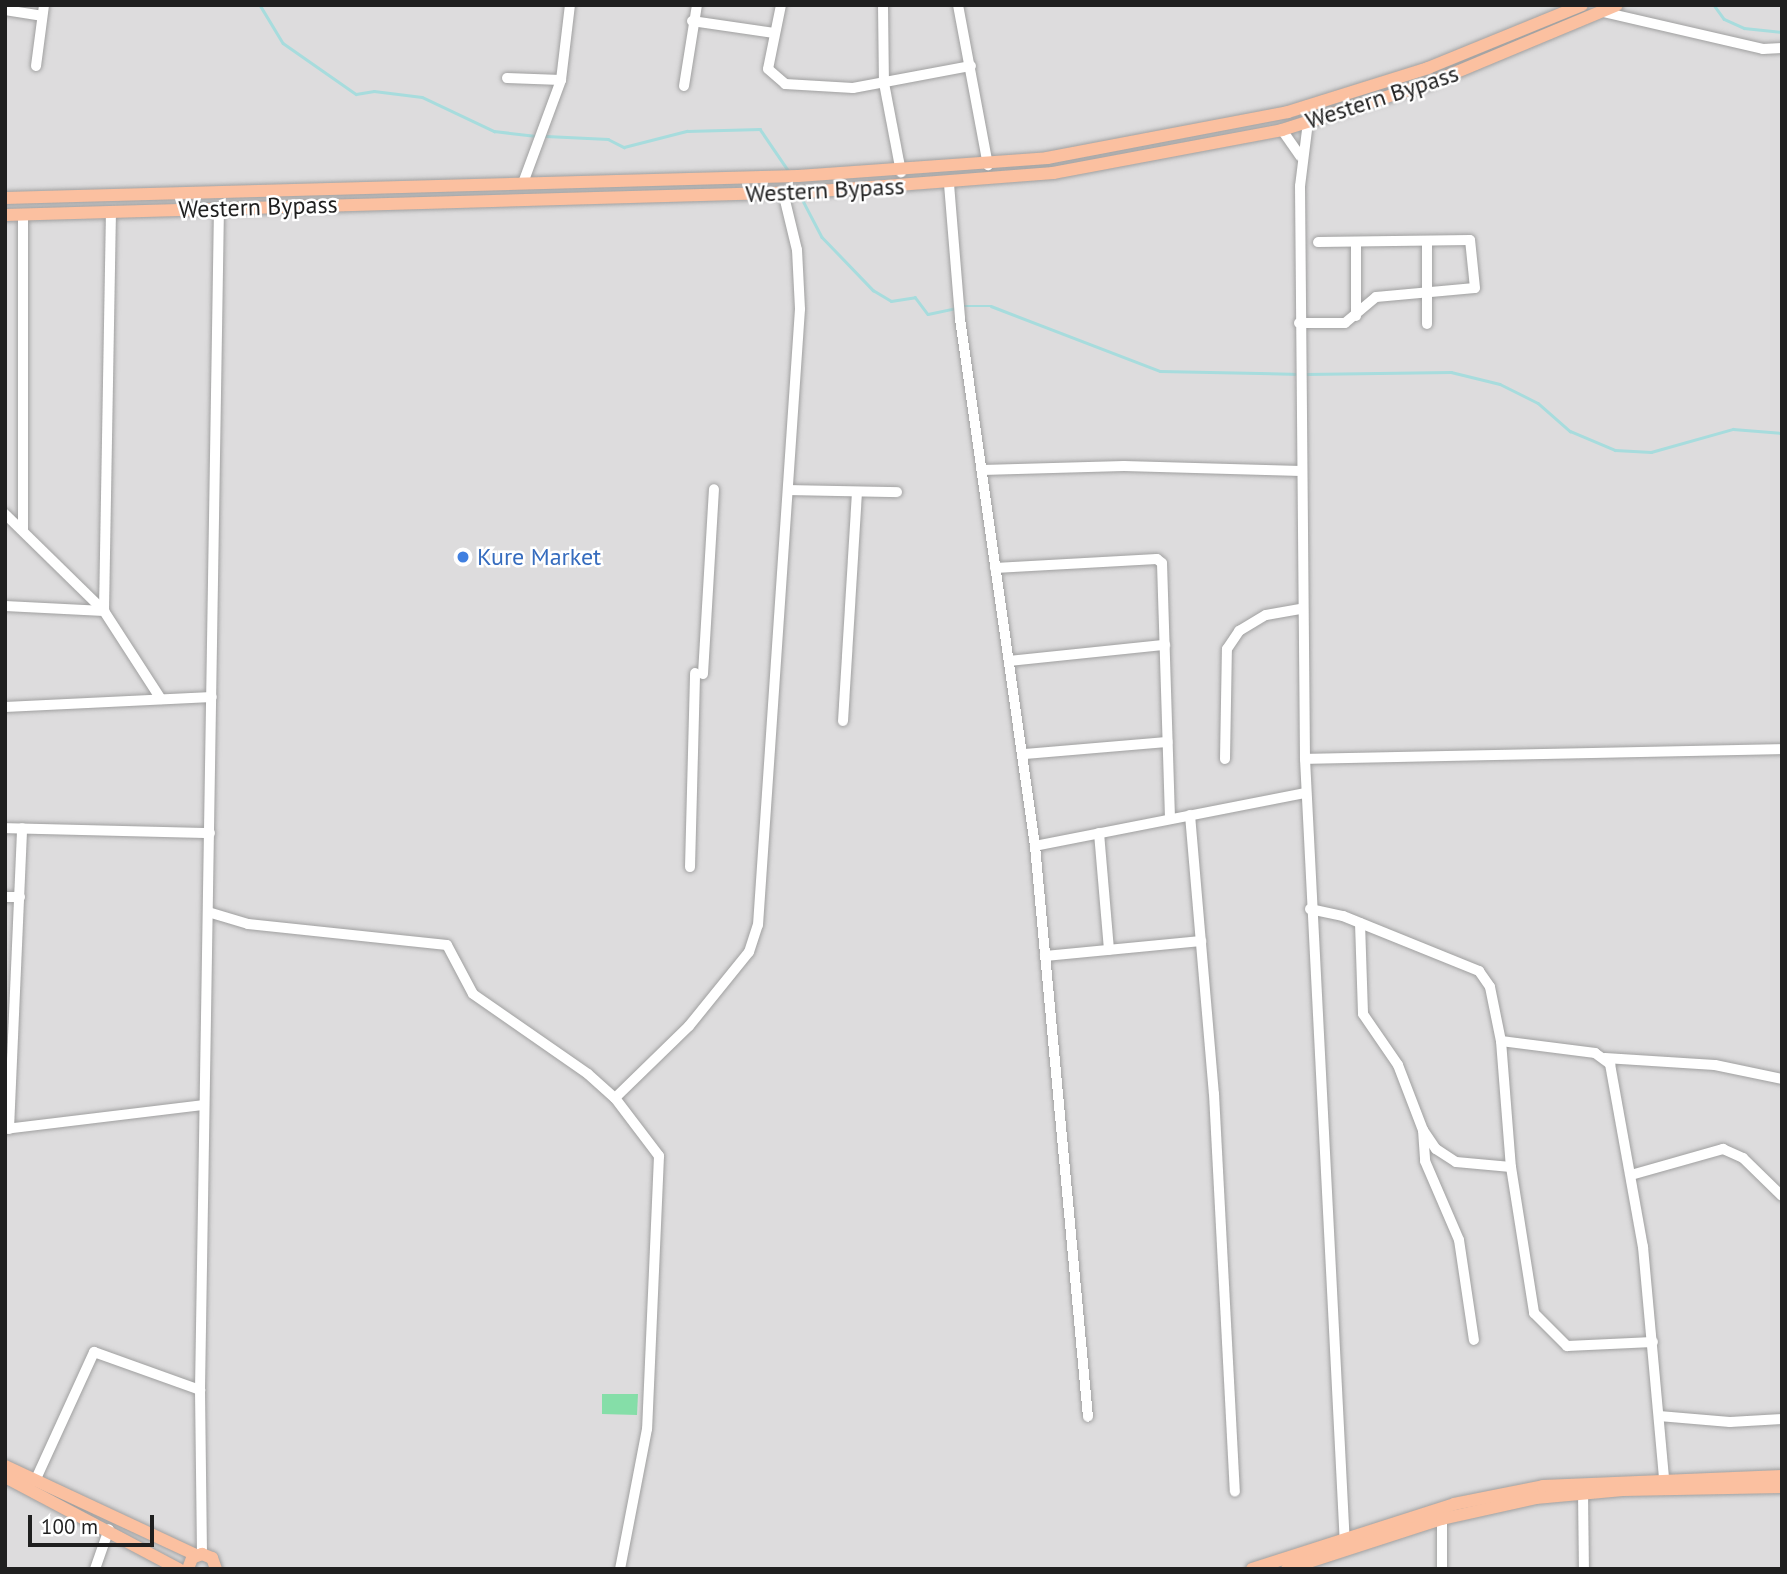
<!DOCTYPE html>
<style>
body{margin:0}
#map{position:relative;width:1787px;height:1574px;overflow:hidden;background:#f0eae6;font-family:"PT Sans",sans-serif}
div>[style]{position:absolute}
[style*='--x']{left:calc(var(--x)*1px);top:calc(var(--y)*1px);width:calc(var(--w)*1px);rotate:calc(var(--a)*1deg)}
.residential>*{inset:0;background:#dddcdd}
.pitch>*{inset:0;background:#85dea8}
.stream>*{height:2.5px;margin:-1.25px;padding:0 1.25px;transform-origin:1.25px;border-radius:1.25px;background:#a7dcdd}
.roads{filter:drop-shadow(0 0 2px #a0a0a0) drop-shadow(0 0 2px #a0a0a0)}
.minor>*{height:10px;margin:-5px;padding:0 5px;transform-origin:5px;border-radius:5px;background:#fff}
.major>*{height:12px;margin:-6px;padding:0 6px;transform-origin:6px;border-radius:6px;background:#fbc0a0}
.dots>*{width:19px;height:19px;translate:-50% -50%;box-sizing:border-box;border:4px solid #fff;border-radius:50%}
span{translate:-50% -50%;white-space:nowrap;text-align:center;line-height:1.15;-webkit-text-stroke:5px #fff;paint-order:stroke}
.street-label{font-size:24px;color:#1f1f1f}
.shop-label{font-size:24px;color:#366cbe}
.left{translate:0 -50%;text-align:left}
.frame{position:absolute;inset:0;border:7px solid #1f1f1f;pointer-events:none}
.scale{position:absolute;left:28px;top:1515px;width:126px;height:32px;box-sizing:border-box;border:4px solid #1f1f1f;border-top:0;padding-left:9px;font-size:21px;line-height:24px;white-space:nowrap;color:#1f1f1f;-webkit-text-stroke:5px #fff;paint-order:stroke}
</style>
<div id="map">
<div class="residential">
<div style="clip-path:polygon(5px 5px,1782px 5px,1782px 1569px,5px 1569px)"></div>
</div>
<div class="pitch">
<div style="clip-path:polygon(602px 1394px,638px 1394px,637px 1415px,602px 1414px)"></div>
</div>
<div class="stream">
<div style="--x:260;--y:5;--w:44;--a:58.8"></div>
<div style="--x:283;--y:43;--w:89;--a:34.9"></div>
<div style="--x:356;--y:94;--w:18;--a:-9"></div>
<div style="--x:374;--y:91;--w:48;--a:7.1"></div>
<div style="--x:422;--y:97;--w:80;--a:25.3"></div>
<div style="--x:494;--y:131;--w:42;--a:6.8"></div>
<div style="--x:1714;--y:5;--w:17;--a:54"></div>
<div style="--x:1724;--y:19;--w:22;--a:24"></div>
<div style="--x:1744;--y:28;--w:38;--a:6"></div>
<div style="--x:546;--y:136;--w:62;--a:2.8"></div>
<div style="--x:608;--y:139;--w:18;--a:27"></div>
<div style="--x:624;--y:147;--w:65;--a:-14.3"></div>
<div style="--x:687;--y:131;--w:73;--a:-1.6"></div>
<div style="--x:760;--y:129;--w:53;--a:55.7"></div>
<div style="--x:800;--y:195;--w:47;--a:62.4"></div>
<div style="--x:822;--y:237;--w:74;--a:46.1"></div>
<div style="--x:873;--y:290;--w:21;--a:31"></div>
<div style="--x:891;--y:301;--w:24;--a:-9"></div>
<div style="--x:915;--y:297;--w:21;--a:53"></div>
<div style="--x:928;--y:314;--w:29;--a:-12"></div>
<div style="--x:962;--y:306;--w:29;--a:0"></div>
<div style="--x:991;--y:306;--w:181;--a:21"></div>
<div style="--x:1160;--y:371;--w:140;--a:1.2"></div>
<div style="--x:1306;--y:374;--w:145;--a:-0.8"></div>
<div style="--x:1451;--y:372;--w:50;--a:13.8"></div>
<div style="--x:1500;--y:384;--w:42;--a:26.6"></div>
<div style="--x:1538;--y:403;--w:43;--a:41.2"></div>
<div style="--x:1570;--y:431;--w:49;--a:22.9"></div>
<div style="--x:1615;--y:450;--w:36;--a:3"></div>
<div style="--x:1651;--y:452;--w:85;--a:-15.7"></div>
<div style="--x:1733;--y:429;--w:49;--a:4.7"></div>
</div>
<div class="roads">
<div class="minor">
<div style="--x:781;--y:5;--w:65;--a:101.5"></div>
<div style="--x:768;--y:69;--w:23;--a:41"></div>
<div style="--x:785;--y:84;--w:68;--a:3.4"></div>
<div style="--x:853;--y:88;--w:120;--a:-10.6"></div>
<div style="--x:883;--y:5;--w:78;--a:89.3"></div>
<div style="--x:884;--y:83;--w:91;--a:79.2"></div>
<div style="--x:958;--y:5;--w:163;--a:79.4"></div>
<div style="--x:5;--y:10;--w:37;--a:9"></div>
<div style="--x:1603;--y:12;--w:164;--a:13"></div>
<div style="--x:1763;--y:49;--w:19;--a:-3"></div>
<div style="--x:692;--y:21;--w:83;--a:8.3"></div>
<div style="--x:36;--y:66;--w:62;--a:-82.5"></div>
<div style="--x:507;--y:78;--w:54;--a:2.1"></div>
<div style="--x:684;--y:86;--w:82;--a:-80.9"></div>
<div style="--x:1308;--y:122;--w:64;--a:97.1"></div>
<div style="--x:1300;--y:186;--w:573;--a:89.5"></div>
<div style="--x:1305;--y:759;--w:789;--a:87.09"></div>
<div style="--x:1282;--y:130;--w:32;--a:55"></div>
<div style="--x:523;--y:183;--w:110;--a:-69.7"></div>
<div style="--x:561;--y:80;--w:76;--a:-83.2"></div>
<div style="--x:949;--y:184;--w:135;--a:85.3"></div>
<div style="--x:960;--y:319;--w:532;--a:81.9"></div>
<div style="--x:1035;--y:846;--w:573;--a:84.7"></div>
<div style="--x:23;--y:214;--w:316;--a:90"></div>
<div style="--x:1427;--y:241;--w:83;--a:90"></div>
<div style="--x:1356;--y:316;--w:74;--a:-90"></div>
<div style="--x:1299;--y:323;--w:46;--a:0"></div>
<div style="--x:1345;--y:323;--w:40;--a:-40"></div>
<div style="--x:1376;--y:297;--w:99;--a:-5.2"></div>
<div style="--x:1475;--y:288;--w:48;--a:-95.9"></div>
<div style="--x:1470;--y:240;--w:152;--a:179.2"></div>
<div style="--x:982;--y:470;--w:142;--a:-1.6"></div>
<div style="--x:1124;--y:466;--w:177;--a:1.6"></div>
<div style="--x:791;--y:490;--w:106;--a:1.1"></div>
<div style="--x:5;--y:514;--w:139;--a:44.4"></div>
<div style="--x:104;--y:611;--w:105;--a:57.1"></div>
<div style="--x:995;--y:568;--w:162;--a:-3.2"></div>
<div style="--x:1157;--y:559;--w:6;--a:39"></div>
<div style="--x:1162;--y:563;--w:255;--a:88.2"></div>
<div style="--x:5;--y:606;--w:99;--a:2.9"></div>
<div style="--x:104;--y:611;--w:399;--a:-89"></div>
<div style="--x:1009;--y:661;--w:157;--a:-5.9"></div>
<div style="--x:703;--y:674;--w:185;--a:-86.6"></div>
<div style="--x:5;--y:707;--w:207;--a:-2.8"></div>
<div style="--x:843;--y:721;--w:229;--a:-86.5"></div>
<div style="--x:1024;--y:754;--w:144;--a:-4.8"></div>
<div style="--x:1225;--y:759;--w:110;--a:-89"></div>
<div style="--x:1227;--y:649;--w:22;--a:-56"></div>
<div style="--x:1239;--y:631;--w:31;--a:-31"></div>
<div style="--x:1266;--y:615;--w:36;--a:-10"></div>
<div style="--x:1305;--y:759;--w:477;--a:-1.2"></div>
<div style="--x:1190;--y:815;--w:280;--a:85.1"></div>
<div style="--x:1214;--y:1094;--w:398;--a:87"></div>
<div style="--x:5;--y:828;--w:205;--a:1.4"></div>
<div style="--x:1099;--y:833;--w:117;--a:85.1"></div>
<div style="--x:1035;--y:846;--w:276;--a:-11.1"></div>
<div style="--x:690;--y:867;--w:194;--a:-88.5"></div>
<div style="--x:5;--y:897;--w:15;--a:0"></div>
<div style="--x:1310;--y:909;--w:34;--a:12"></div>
<div style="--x:1343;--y:916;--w:147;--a:22"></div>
<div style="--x:1479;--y:971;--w:19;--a:55"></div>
<div style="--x:1490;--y:987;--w:55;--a:78.5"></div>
<div style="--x:1501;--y:1041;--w:95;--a:7.3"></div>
<div style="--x:1595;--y:1053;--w:19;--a:36"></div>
<div style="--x:1610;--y:1064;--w:186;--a:79.8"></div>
<div style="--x:1643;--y:1247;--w:232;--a:84.8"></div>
<div style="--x:208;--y:912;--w:42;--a:16.7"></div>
<div style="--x:248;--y:924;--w:200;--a:6"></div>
<div style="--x:447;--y:945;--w:55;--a:62"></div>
<div style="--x:473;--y:994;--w:140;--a:34.8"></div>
<div style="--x:588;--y:1074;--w:36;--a:42"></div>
<div style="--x:615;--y:1098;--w:73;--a:52.8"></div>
<div style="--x:659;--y:1156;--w:273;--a:92.5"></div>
<div style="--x:647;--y:1429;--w:143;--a:100.9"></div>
<div style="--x:1360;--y:923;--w:91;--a:88.1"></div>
<div style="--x:1363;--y:1014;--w:62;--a:55.5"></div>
<div style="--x:1398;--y:1065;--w:70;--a:69"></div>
<div style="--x:1423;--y:1130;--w:23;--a:56"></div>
<div style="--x:1436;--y:1149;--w:24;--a:33"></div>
<div style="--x:1456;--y:1162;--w:55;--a:5.2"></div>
<div style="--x:1045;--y:956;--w:157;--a:-5.5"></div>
<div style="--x:1501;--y:1041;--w:126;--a:85.5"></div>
<div style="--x:1511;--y:1167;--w:148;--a:81"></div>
<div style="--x:1534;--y:1313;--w:47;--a:45"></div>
<div style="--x:1567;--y:1346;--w:86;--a:-2.7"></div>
<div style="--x:1605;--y:1058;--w:110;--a:3.6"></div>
<div style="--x:1715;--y:1065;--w:68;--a:11.8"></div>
<div style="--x:615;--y:1098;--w:103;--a:-44.2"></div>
<div style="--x:689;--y:1026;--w:95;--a:-51"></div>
<div style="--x:749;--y:952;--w:28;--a:-72"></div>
<div style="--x:758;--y:925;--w:617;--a:-86.1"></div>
<div style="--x:800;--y:309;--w:59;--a:-92.9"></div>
<div style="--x:797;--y:250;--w:60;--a:-103.6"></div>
<div style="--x:5;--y:1129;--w:200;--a:-6.9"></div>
<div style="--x:9;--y:1129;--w:301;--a:-87.5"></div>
<div style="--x:1423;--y:1130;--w:31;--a:86"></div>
<div style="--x:1425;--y:1161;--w:86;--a:66.7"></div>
<div style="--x:1459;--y:1240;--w:101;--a:81.5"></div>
<div style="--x:1631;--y:1175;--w:96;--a:-15.8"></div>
<div style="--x:1723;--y:1149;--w:22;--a:24"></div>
<div style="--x:1743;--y:1158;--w:54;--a:44.3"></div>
<div style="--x:1659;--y:1416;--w:71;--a:4.8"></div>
<div style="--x:1730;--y:1422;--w:52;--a:-3.3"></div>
<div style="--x:35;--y:1481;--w:142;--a:-65.4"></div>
<div style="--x:94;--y:1352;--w:113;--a:19.7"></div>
<div style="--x:1583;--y:1492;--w:77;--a:89.3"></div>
<div style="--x:1442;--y:1519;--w:50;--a:90"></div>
<div style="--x:202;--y:1554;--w:164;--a:-90.7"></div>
<div style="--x:200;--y:1390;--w:1182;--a:-89.08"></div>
<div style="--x:95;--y:1569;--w:42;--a:-70.7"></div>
</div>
<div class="major">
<div style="--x:5;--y:198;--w:793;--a:-1.59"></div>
<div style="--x:798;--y:176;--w:250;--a:-4.1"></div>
<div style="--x:1047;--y:158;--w:245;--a:-10.8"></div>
<div style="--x:1288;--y:112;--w:147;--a:-17.4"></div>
<div style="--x:1428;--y:68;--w:166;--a:-22.2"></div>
<div style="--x:5;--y:215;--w:802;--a:-1.64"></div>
<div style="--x:807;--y:192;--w:247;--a:-4.4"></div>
<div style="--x:1053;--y:173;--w:233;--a:-10.6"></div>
<div style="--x:1282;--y:130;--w:158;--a:-17.6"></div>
<div style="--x:1433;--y:82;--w:199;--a:-22.7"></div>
<div style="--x:5;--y:1466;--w:211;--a:25"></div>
<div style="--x:5;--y:1477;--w:197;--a:27.9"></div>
<div style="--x:188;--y:1569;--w:12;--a:-70"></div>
<div style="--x:192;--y:1558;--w:11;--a:-22"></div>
<div style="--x:202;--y:1554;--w:11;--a:22"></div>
<div style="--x:212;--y:1558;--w:12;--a:70"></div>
<div style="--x:1252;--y:1569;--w:212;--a:-17.8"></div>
<div style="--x:1454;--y:1504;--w:91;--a:-11.4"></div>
<div style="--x:1543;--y:1486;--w:239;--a:-2.4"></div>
<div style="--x:1287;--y:1569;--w:163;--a:-17.9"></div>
<div style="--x:1442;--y:1519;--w:96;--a:-12.6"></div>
<div style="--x:1536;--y:1498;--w:87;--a:-5.3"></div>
<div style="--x:1623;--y:1490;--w:159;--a:-1.1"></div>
</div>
</div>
<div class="dots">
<div style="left:463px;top:557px;background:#3f7fe0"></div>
</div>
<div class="street-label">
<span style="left:1382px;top:97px;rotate:-18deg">Western Bypass</span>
<span style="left:825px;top:190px;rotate:-3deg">Western Bypass</span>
<span style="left:258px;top:207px;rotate:-2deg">Western Bypass</span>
</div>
<div class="shop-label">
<span class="left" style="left:477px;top:557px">Kure Market</span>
</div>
<div class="frame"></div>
<div class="scale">100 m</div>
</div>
